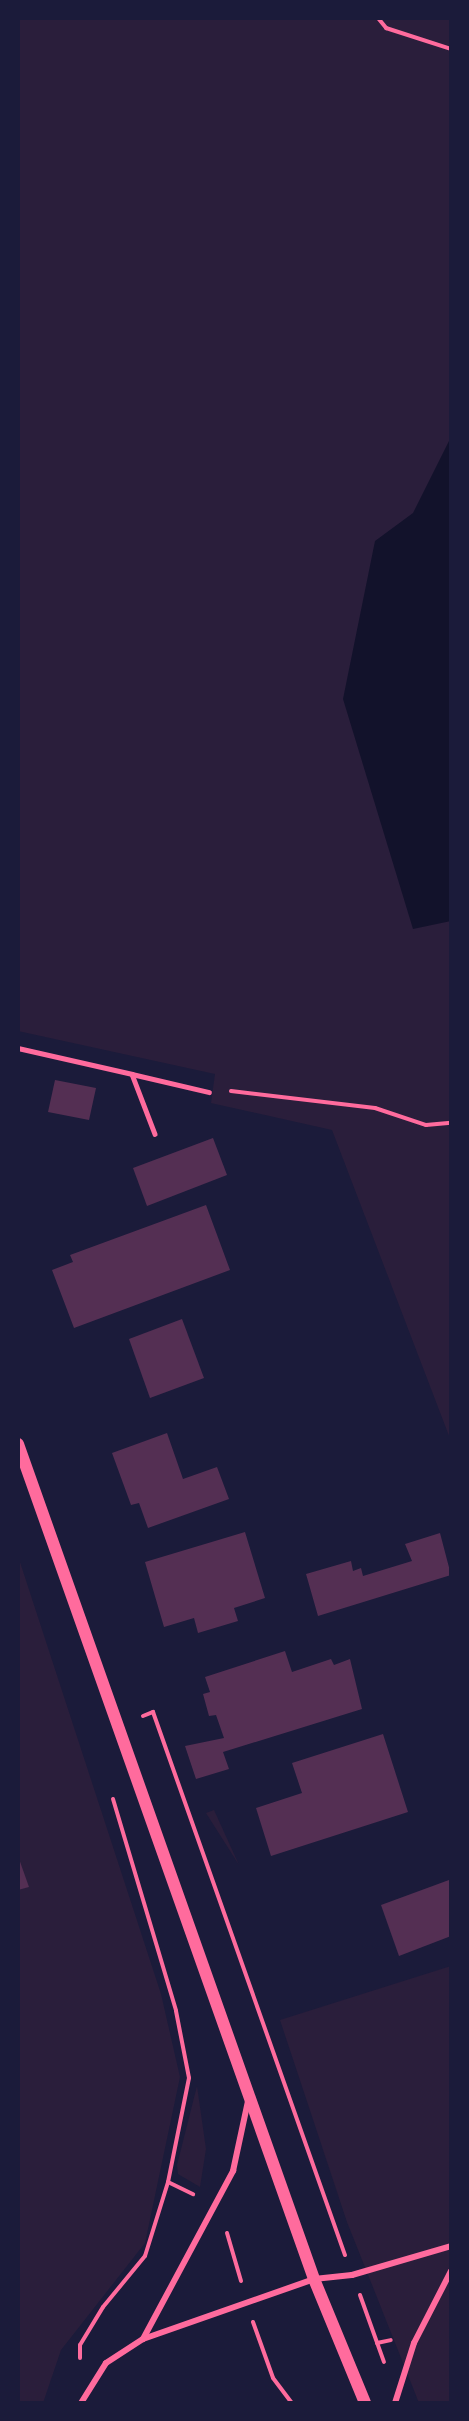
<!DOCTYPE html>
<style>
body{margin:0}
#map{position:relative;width:469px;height:2421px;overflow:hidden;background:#1b1b3a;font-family:"Archivo Narrow",sans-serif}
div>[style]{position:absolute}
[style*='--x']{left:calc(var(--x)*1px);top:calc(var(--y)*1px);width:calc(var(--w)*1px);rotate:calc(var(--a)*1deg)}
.green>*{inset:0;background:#2a1e3b}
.water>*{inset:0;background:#12122b}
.building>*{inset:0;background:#542f53}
.path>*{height:4px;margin:-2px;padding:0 2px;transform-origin:2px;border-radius:2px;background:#ff6b9d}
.service>*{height:4.5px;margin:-2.25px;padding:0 2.25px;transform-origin:2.25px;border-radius:2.25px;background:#ff6b9d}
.minor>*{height:6px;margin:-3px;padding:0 3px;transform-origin:3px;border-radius:3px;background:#ff6b9d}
.secondary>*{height:12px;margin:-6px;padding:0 6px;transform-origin:6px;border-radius:6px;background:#ff6b9d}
span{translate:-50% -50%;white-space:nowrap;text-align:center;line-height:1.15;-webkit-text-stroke:4.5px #1b1b3a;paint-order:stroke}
.frame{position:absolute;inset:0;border:20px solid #1b1b3a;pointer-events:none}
</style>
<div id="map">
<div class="green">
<div style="clip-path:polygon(18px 18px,451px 18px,451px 1441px,332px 1130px,211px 1103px,215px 1074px,18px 1031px)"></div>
<div style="clip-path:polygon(18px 1556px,161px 1994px,180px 2077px,145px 2243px,61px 2350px,43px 2403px,18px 2403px)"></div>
<div style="clip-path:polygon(214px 1810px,239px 1865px,206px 1813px)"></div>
<div style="clip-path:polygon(451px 1966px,451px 2403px,419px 2403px,347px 2222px,280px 2020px)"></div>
<div style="clip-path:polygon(197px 2086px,206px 2149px,200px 2187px,178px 2174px,177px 2165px)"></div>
</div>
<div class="water">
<div style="clip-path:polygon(451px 437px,451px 921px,413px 929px,343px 699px,375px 541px,413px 513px)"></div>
</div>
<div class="building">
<div style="clip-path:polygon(55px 1080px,96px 1088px,89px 1120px,48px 1112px)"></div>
<div style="clip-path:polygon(213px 1138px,227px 1175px,147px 1206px,133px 1168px)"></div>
<div style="clip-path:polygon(206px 1205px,230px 1270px,74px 1328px,52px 1270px,73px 1262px,70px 1255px)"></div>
<div style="clip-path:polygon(182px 1319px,204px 1378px,150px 1398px,129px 1339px)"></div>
<div style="clip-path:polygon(167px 1433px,183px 1479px,217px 1467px,229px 1499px,148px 1528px,139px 1503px,131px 1505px,112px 1453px)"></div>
<div style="clip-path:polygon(245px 1532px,265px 1598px,234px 1608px,238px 1621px,198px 1633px,194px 1618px,164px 1627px,145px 1562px)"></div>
<div style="clip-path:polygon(440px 1533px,451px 1575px,318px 1616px,306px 1574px,351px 1561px,353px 1571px,361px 1568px,363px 1576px,412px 1561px,405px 1544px)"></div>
<div style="clip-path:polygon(285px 1651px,292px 1672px,331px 1659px,334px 1665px,350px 1659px,362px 1709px,223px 1752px,229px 1769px,196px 1779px,185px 1746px,224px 1738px,216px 1715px,209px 1716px,203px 1694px,210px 1692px,205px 1677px)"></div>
<div style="clip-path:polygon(383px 1734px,408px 1812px,271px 1856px,256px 1808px,302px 1793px,292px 1763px)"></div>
<div style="clip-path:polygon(18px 1856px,29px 1887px,18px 1890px)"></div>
<div style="clip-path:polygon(449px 1880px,451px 1936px,399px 1956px,381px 1905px)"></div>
</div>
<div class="path">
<div style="--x:378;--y:18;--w:13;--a:51"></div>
<div style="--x:386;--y:28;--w:68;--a:17.9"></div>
<div style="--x:231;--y:1091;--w:145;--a:6.7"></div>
<div style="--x:375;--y:1108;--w:54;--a:18.4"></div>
<div style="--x:426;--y:1125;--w:25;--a:-5"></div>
<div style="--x:143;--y:1716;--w:11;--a:-22"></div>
<div style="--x:153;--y:1712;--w:576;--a:70.53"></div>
<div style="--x:113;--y:1799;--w:221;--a:73.4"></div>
<div style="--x:176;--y:2011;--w:68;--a:79"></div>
<div style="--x:189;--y:2078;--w:106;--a:101.4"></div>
<div style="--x:168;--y:2182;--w:28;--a:26"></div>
<div style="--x:227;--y:2233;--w:50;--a:73.7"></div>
<div style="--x:360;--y:2295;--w:71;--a:70.3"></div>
<div style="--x:253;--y:2322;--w:59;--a:70.3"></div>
<div style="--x:273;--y:2378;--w:31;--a:53"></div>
<div style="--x:377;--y:2343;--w:14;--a:-12"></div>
<div style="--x:80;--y:2358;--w:13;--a:-90"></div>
<div style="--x:80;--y:2345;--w:44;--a:-58.8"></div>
<div style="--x:103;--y:2307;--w:66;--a:-50.5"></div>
<div style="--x:145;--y:2256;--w:77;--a:-72.7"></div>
</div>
<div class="service">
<div style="--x:18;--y:1048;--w:117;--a:12.8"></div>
<div style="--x:132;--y:1074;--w:64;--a:69"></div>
<div style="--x:132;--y:1074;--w:79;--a:13.2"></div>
</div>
<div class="minor">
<div style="--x:143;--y:2339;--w:191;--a:-61.8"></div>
<div style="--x:233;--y:2171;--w:72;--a:-77.9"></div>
<div style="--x:81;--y:2403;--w:47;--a:-58"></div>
<div style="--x:106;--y:2363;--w:44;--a:-33"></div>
<div style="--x:143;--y:2339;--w:181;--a:-19.3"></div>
<div style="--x:314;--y:2279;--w:38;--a:-6"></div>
<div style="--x:352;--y:2275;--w:103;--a:-16.3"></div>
<div style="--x:395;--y:2403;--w:63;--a:-72.4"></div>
<div style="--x:414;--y:2343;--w:81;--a:-62.8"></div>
</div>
<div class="secondary">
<div style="--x:18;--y:1444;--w:886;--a:70.48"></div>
<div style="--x:314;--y:2279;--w:134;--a:67.6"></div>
</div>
<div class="frame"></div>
</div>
